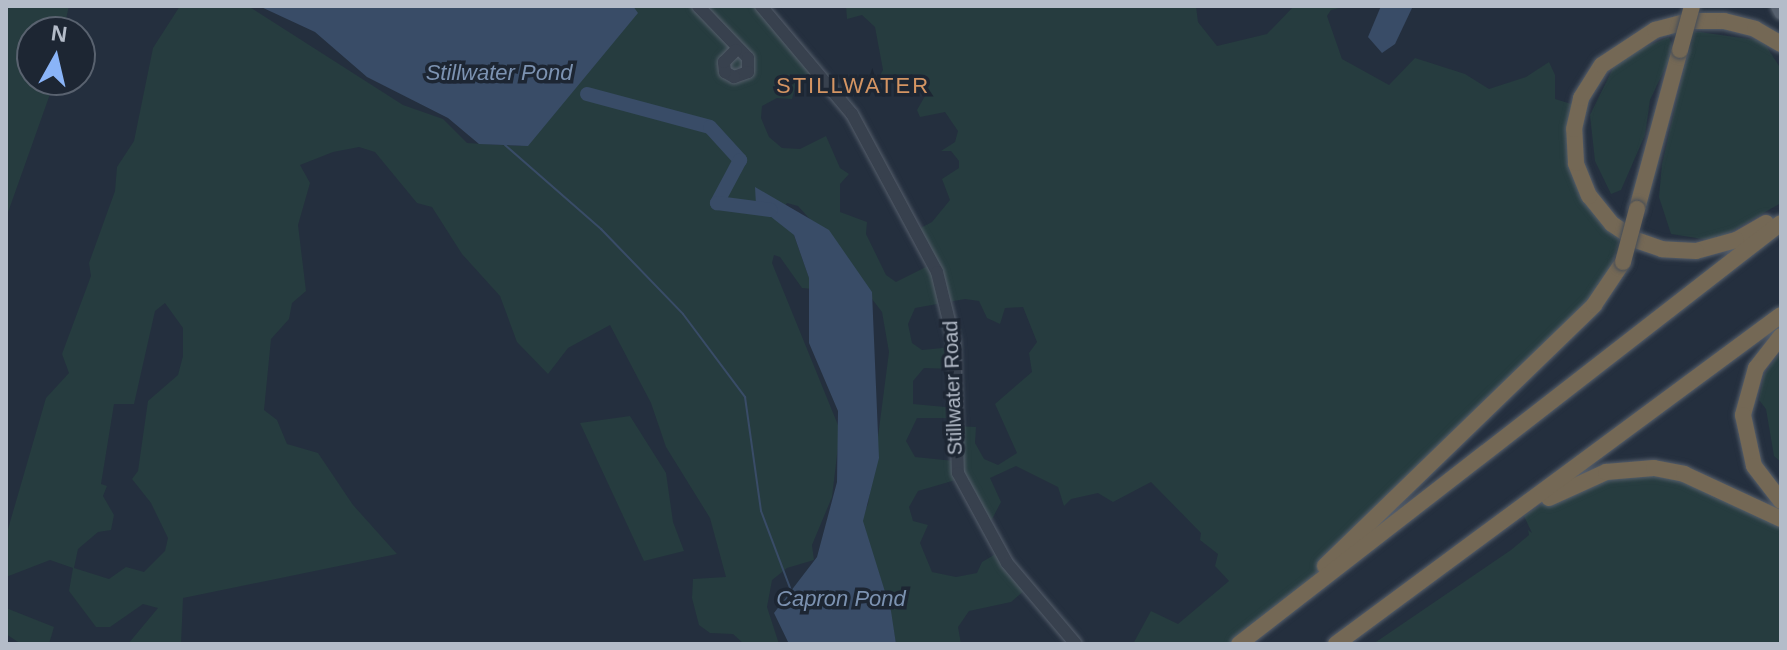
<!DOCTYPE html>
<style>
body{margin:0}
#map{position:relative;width:1787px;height:650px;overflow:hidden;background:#242f3e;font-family:Arial,sans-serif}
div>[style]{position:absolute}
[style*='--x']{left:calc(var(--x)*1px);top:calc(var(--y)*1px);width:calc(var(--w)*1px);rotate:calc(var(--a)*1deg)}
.green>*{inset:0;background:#263c3f}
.water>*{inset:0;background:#394c67}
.stream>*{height:2px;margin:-1px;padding:0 1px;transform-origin:1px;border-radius:1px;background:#394c67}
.river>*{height:14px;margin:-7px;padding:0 7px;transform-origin:7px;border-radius:7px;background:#394c67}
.roads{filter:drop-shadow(0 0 2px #565f6c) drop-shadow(0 0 2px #565f6c)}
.minor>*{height:12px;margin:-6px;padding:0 6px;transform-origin:6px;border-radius:6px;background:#38414e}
.major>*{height:14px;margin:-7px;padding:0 7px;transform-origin:7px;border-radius:7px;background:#56606e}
.highway>*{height:16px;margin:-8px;padding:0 8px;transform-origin:8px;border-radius:8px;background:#746855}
.bridges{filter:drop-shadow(0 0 2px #434c59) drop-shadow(0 0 2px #434c59)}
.highway-bridge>*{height:16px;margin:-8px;padding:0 8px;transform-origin:8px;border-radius:8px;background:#746855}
span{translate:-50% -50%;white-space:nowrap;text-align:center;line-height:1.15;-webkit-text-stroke:7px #1d2633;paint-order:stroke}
.street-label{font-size:20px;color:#b4bcc9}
.water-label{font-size:22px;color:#7c92b1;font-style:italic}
.neighbourhood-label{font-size:22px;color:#d59563;letter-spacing:2px}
.frame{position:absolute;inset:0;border:8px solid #b4bcc9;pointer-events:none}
.north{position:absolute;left:16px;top:16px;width:80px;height:80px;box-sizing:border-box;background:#1d2633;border:2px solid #59626f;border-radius:50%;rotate:8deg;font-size:22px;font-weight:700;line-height:32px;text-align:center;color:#b4bcc9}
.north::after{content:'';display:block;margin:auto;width:28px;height:36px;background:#8ab4f8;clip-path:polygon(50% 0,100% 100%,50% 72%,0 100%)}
</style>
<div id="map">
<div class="green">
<div style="clip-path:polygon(6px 6px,69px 6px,63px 32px,32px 32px,32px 80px,55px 80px,6px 218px)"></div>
<div style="clip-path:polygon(evenodd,180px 6px,248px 6px,403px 105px,443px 119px,467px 143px,520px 146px,533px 138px,626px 6px,762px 6px,816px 70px,795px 88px,792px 99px,777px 98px,762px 106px,761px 118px,769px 137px,782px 148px,800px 149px,826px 136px,840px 168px,849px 174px,840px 184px,840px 212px,867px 222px,866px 234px,886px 275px,896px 282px,932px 264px,915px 231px,932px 222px,950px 200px,942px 179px,959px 168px,959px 161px,951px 151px,941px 151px,955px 142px,958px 131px,945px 112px,920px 117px,917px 110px,925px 96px,915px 81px,875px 84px,883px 70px,875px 27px,862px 15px,847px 19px,846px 6px,1196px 6px,1198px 22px,1217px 46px,1267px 34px,1294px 6px,1348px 6px,1331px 10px,1327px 16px,1342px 59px,1389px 85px,1415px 58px,1465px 74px,1489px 89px,1526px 77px,1549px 62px,1555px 75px,1555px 99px,1578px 106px,1577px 174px,1628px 238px,1621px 266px,1362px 532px,1239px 644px,1133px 644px,1151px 611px,1178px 624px,1229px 581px,1215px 566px,1218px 554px,1200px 540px,1201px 533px,1151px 482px,1113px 502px,1098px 493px,1071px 499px,1064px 506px,1058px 487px,1016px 466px,990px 478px,1001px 502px,991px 521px,984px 523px,959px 479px,918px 491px,909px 507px,913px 521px,928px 525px,920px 543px,932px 572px,956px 577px,977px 573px,982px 562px,999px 552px,1027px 588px,1011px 602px,969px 611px,958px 627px,961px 644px,896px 644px,887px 595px,849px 545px,868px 504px,876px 452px,889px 352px,882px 312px,817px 227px,798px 206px,787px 203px,784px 207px,813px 289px,802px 288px,780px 257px,774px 255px,772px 263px,840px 430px,832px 497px,812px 545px,814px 560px,787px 568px,772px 580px,767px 607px,779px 644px,744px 644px,733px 634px,710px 633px,699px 625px,692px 598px,693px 579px,726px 577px,710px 518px,666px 447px,651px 403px,610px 325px,568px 348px,548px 374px,517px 342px,500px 296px,462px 254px,432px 207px,417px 203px,375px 152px,359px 147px,333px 152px,300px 165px,310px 183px,298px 225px,306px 291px,292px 303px,289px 319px,271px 339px,264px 410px,277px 420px,287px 444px,318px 453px,353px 505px,397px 554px,183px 598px,181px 644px,128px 644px,158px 608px,143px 604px,110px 627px,96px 627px,69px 591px,73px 568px,50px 560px,6px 577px,6px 536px,46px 398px,69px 373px,62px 354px,91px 276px,89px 263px,115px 191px,117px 167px,134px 141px,153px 48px,180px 6px,965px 299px,979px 301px,987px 318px,1000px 324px,1005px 308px,1023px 307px,1037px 342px,1029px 353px,1032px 372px,995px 404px,1017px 453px,998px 465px,984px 459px,975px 443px,976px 427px,956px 426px,954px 461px,915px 457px,906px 441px,917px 418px,956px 418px,956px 408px,913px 404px,913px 381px,924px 368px,954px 369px,953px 347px,922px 350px,912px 343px,908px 324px,915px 308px,965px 299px,180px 6px,165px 303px,183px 328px,183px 356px,178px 375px,148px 401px,138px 471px,132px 479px,151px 503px,168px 538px,165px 551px,144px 572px,126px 567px,109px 579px,74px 568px,78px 549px,98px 532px,111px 530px,114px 515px,103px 496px,107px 486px,101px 484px,114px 404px,134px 404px,155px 311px,165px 303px)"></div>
<div style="clip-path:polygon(1693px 31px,1763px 41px,1781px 69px,1781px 203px,1715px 241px,1671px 234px,1659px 197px,1662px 164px)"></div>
<div style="clip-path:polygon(1669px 37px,1674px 49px,1650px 100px,1645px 135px,1621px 190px,1611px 194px,1595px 161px,1590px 115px,1618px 58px)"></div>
<div style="clip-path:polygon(1781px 351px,1781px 462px,1774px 456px,1766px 409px,1759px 400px,1764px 375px)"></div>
<div style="clip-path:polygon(630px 416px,666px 473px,673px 522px,684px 551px,644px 561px,580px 423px)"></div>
<div style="clip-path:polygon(1651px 468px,1781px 522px,1781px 644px,1373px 644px,1511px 550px,1529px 535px,1528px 530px,1532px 533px,1524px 516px,1529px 512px,1581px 482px)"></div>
<div style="clip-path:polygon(6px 608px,54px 627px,49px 644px,21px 644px,6px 634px)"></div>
</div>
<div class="water">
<div style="clip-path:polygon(259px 6px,633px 6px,638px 13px,528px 146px,479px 144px,448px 118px,367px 77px,315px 32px)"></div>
<div style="clip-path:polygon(1381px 6px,1413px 6px,1395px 44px,1382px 53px,1368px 37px)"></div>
<div style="clip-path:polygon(755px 187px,829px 230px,872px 292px,879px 458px,863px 521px,891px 611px,896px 644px,789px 644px,774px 613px,817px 557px,837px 482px,838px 411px,809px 343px,809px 278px,794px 235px,756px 205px)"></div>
</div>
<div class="stream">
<div style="--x:505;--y:145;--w:128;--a:41.2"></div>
<div style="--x:601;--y:229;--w:118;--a:46"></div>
<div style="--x:683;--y:314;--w:104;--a:53.2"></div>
<div style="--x:745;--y:397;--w:115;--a:82"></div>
<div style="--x:761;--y:511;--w:88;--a:69.3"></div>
</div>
<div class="river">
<div style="--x:587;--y:94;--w:127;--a:15"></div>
<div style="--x:710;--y:127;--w:45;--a:47.7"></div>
<div style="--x:740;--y:160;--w:49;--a:118.1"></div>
<div style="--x:717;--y:203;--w:54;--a:7.4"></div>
</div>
<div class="roads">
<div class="minor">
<div style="--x:698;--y:6;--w:72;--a:46.1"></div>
<div style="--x:748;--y:58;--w:14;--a:90"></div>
<div style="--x:748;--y:72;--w:15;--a:160"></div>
<div style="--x:734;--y:77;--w:10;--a:-151"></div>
<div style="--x:725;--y:72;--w:10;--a:-96"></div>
<div style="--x:724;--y:62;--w:17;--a:-45"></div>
<div style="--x:761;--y:6;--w:141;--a:49.9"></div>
<div style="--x:852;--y:114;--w:179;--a:61.7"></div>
<div style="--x:937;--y:272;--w:71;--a:76.2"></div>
<div style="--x:954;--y:341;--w:132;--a:88.3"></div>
<div style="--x:958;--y:473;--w:102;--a:61.4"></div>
<div style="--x:1007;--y:563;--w:106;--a:49.6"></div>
</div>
<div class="major">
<div style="--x:1778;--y:6;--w:7;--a:63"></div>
</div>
<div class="highway">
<div style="--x:1637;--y:209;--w:165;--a:-74.9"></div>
<div style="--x:1766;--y:223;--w:34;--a:150"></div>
<div style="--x:1736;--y:240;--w:41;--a:164.6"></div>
<div style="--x:1696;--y:251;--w:34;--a:-177"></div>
<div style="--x:1662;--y:249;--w:28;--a:-161"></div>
<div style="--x:1636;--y:240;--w:29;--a:-146"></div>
<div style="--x:1612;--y:224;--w:36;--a:-129"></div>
<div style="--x:1589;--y:196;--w:35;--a:-112"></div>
<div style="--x:1576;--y:163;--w:34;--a:-93"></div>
<div style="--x:1574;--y:129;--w:32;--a:-77"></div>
<div style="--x:1581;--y:98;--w:39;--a:-58"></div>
<div style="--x:1602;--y:65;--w:64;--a:-33.4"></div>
<div style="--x:1655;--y:30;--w:35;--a:-15"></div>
<div style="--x:1689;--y:21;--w:35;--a:0"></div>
<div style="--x:1724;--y:21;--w:32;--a:14"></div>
<div style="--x:1755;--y:29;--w:30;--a:30"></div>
<div style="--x:1781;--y:336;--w:41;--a:128"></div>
<div style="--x:1756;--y:368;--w:49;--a:105.5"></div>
<div style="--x:1743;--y:415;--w:52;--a:77.8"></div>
<div style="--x:1754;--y:466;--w:44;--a:52.4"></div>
<div style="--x:1549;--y:498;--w:63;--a:-24.5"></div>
<div style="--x:1606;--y:472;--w:48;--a:-4.8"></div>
<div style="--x:1654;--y:468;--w:31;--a:11"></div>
<div style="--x:1684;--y:474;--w:107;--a:24.9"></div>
<div style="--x:1325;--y:566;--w:375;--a:-44.1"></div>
<div style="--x:1594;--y:305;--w:52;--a:-56"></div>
<div style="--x:1239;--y:644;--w:686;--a:-37.84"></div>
<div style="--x:1336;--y:644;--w:553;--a:-36.48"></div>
</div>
</div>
<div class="bridges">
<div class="highway-bridge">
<div style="--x:1680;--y:50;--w:46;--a:-74.7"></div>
<div style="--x:1623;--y:262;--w:55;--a:-75.2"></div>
</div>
</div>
<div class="street-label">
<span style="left:953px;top:388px;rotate:-92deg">Stillwater Road</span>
</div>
<div class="water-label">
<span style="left:499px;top:73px">Stillwater Pond</span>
<span style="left:841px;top:599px">Capron Pond</span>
</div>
<div class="neighbourhood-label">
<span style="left:853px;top:86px">STILLWATER</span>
</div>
<div class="frame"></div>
<div class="north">N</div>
</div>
